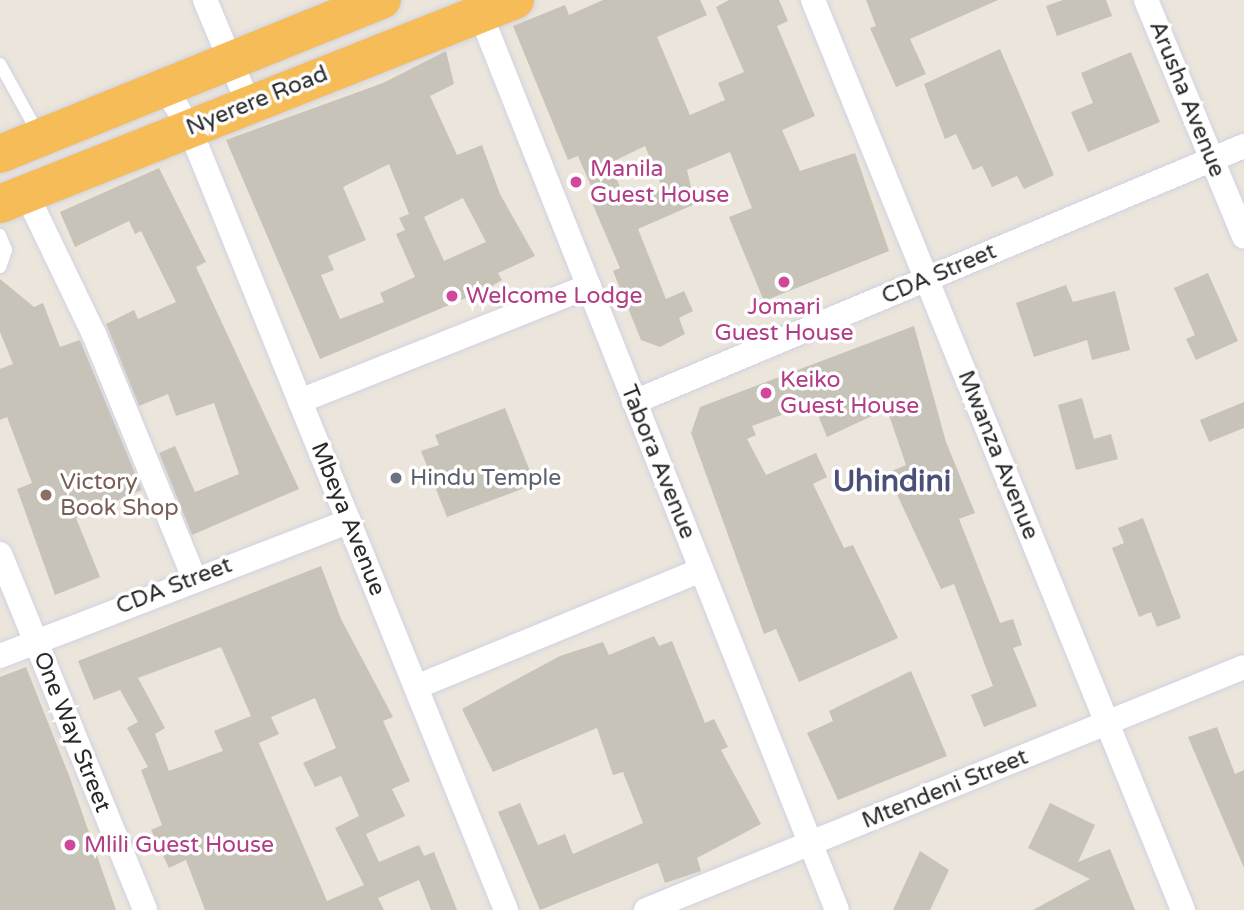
<!DOCTYPE html>
<style>
body{margin:0}
#map{position:relative;width:1244px;height:910px;overflow:hidden;background:#ebe5db;font-family:"Varela Round",sans-serif}
div>[style]{position:absolute}
[style*='--x']{left:calc(var(--x)*1px);top:calc(var(--y)*1px);width:calc(var(--w)*1px);rotate:calc(var(--a)*1deg)}
.building>*{inset:0;background:#c7c3b9}
.roads{filter:drop-shadow(0 0 2px #d0d2e2) drop-shadow(0 0 2px #d0d2e2)}
.service>*{height:12px;margin:-6px;padding:0 6px;transform-origin:6px;border-radius:6px;background:#fff}
.minor>*{height:24px;margin:-12px;padding:0 12px;transform-origin:12px;border-radius:12px;background:#fff}
.trunk>*{height:38px;margin:-19px;padding:0 19px;transform-origin:19px;border-radius:19px;background:#f6bc58}
.dots>*{width:19px;height:19px;translate:-50% -50%;box-sizing:border-box;border:4px solid #fff;border-radius:50%}
span{translate:-50% -50%;white-space:nowrap;text-align:center;line-height:1.15;-webkit-text-stroke:7px #fff;paint-order:stroke}
.street-label{font-size:23px;color:#292929}
.hotel-label{font-size:23px;color:#b23c85}
.left{translate:0 -50%;text-align:left}
.worship-label{font-size:23px;color:#5b616d}
.education-label{font-size:23px;color:#785e54}
.district-label{font-size:30px;color:#4a5079;font-weight:700}
</style>
<div id="map">
<div class="building">
<div style="clip-path:polygon(evenodd,603px 0,700px 0,707px 15px,657px 37px,690px 115px,725px 100px,718px 83px,744px 72px,716px 7px,729px 0,779px 0,788px 21px,777px 26px,815px 116px,782px 130px,800px 171px,855px 153px,889px 251px,764px 301px,729px 217px,752px 208px,730px 152px,687px 170px,695px 204px,638px 229px,666px 299px,684px 291px,693px 311px,679px 318px,685px 334px,660px 347px,641px 340px,613px 271px,620px 268px,590px 198px,595px 195px,578px 156px,568px 160px,513px 26px,565px 5px,569px 15px,603px 0,645px 146px,663px 189px,627px 204px,610px 163px,645px 146px)"></div>
<div style="clip-path:polygon(866px 0,998px 0,910px 39px,926px 74px,896px 87px,870px 28px,876px 26px)"></div>
<div style="clip-path:polygon(1063px 0,1106px 0,1112px 16px,1057px 36px,1046px 6px)"></div>
<div style="clip-path:polygon(1000px 49px,1054px 175px,1024px 189px,1017px 176px,992px 187px,982px 166px,973px 170px,956px 134px,945px 139px,924px 84px)"></div>
<div style="clip-path:polygon(evenodd,446px 51px,454px 84px,430px 96px,457px 155px,482px 145px,500px 194px,535px 256px,498px 273px,502px 280px,485px 290px,320px 359px,226px 140px,383px 83px,446px 51px,389px 164px,409px 214px,399px 218px,405px 230px,396px 234px,415px 277px,380px 293px,384px 302px,340px 319px,321px 275px,334px 270px,328px 256px,366px 240px,343px 187px,389px 164px,446px 51px,463px 198px,486px 242px,444px 261px,424px 217px,463px 198px)"></div>
<div style="clip-path:polygon(1131px 52px,1160px 122px,1088px 152px,1071px 112px,1093px 103px,1081px 73px)"></div>
<div style="clip-path:polygon(159px 168px,206px 262px,196px 267px,299px 489px,192px 535px,159px 453px,175px 446px,195px 492px,239px 474px,214px 403px,176px 416px,168px 394px,139px 406px,106px 324px,134px 310px,138px 319px,176px 302px,141px 231px,135px 234px,129px 221px,75px 247px,60px 212px)"></div>
<div style="clip-path:polygon(1208px 273px,1238px 341px,1196px 360px,1186px 339px,1195px 335px,1174px 288px)"></div>
<div style="clip-path:polygon(0 279px,34px 307px,43px 303px,60px 347px,80px 340px,142px 490px,76px 518px,100px 577px,55px 595px,17px 489px,32px 483px,7px 417px,0 420px,0 369px,13px 364px,0 332px)"></div>
<div style="clip-path:polygon(1066px 285px,1073px 302px,1115px 291px,1130px 350px,1092px 360px,1087px 340px,1034px 357px,1016px 303px)"></div>
<div style="clip-path:polygon(914px 326px,946px 442px,975px 513px,959px 519px,1000px 623px,1013px 619px,1022px 645px,1013px 648px,1037px 706px,984px 727px,971px 695px,993px 686px,954px 584px,941px 589px,887px 473px,906px 465px,887px 409px,827px 437px,813px 403px,752px 426px,756px 435px,747px 439px,766px 475px,816px 453px,827px 477px,813px 484px,844px 548px,853px 545px,898px 638px,799px 682px,776px 629px,764px 634px,691px 433px,700px 407px)"></div>
<div style="clip-path:polygon(1082px 398px,1094px 439px,1111px 434px,1118px 459px,1076px 470px,1058px 405px)"></div>
<div style="clip-path:polygon(1244px 402px,1244px 428px,1209px 442px,1200px 420px)"></div>
<div style="clip-path:polygon(505px 408px,535px 484px,447px 517px,421px 451px,439px 445px,435px 435px)"></div>
<div style="clip-path:polygon(1143px 518px,1181px 618px,1157px 627px,1151px 612px,1139px 617px,1112px 548px,1124px 543px,1118px 528px)"></div>
<div style="clip-path:polygon(evenodd,321px 566px,341px 619px,393px 717px,383px 721px,410px 781px,392px 789px,405px 816px,366px 834px,379px 862px,419px 845px,424px 856px,434px 852px,457px 910px,431px 910px,419px 880px,378px 898px,384px 910px,205px 910px,186px 860px,169px 868px,151px 830px,162px 825px,141px 770px,148px 767px,127px 728px,138px 722px,120px 690px,94px 700px,78px 661px,321px 566px,221px 647px,251px 716px,214px 731px,223px 751px,169px 771px,155px 734px,165px 728px,138px 678px,221px 647px,321px 566px,315px 698px,336px 748px,303px 763px,315px 787px,341px 776px,359px 816px,335px 828px,364px 885px,327px 901px,259px 743px,279px 734px,271px 717px,315px 698px)"></div>
<div style="clip-path:polygon(654px 636px,659px 646px,672px 641px,705px 723px,714px 719px,728px 747px,721px 750px,761px 824px,697px 858px,701px 871px,665px 883px,658px 863px,540px 910px,498px 812px,520px 803px,538px 845px,565px 834px,573px 854px,643px 823px,623px 772px,613px 775px,597px 728px,493px 772px,462px 709px,560px 656px,603px 642px,609px 655px)"></div>
<div style="clip-path:polygon(26px 667px,70px 778px,116px 910px,0 910px,0 677px)"></div>
<div style="clip-path:polygon(911px 671px,947px 756px,838px 800px,807px 733px,833px 721px,829px 711px)"></div>
<div style="clip-path:polygon(1217px 727px,1235px 774px,1244px 770px,1244px 868px,1188px 737px)"></div>
<div style="clip-path:polygon(1050px 803px,1095px 825px,1078px 862px,1110px 849px,1135px 910px,1033px 910px,1090px 879px,1028px 848px)"></div>
<div style="clip-path:polygon(920px 851px,949px 870px,930px 910px,893px 910px)"></div>
</div>
<div class="roads">
<div class="service">
<div style="--x:0;--y:64;--w:79;--a:61.2"></div>
<div style="--x:0;--y:235;--w:16;--a:68"></div>
<div style="--x:6;--y:250;--w:18;--a:109"></div>
</div>
<div class="minor">
<div style="--x:205;--y:0;--w:112;--a:67.3"></div>
<div style="--x:813;--y:0;--w:982;--a:67.87"></div>
<div style="--x:1146;--y:0;--w:256;--a:67.5"></div>
<div style="--x:480;--y:13;--w:965;--a:68.3"></div>
<div style="--x:164;--y:86;--w:48;--a:58.6"></div>
<div style="--x:189;--y:127;--w:845;--a:67.96"></div>
<div style="--x:26;--y:193;--w:157;--a:64.3"></div>
<div style="--x:94;--y:334;--w:264;--a:67.7"></div>
<div style="--x:300;--y:401;--w:311;--a:-21.7"></div>
<div style="--x:634;--y:402;--w:662;--a:-22.77"></div>
<div style="--x:0;--y:554;--w:384;--a:67.8"></div>
<div style="--x:0;--y:656;--w:374;--a:-21.1"></div>
<div style="--x:416;--y:687;--w:308;--a:-22.3"></div>
<div style="--x:646;--y:910;--w:645;--a:-22.11"></div>
</div>
<div class="trunk">
<div style="--x:0;--y:154;--w:412;--a:-22"></div>
<div style="--x:0;--y:204;--w:554;--a:-21.61"></div>
</div>
</div>
<div class="dots">
<div style="left:576px;top:182px;background:#d1479c"></div>
<div style="left:784px;top:282px;background:#d1479c"></div>
<div style="left:452px;top:296px;background:#d1479c"></div>
<div style="left:766px;top:393px;background:#d1479c"></div>
<div style="left:396px;top:478px;background:#6b7280"></div>
<div style="left:46px;top:495px;background:#8d6e63"></div>
<div style="left:70px;top:845px;background:#d1479c"></div>
</div>
<div class="street-label">
<span style="left:1187px;top:99px;rotate:68deg">Arusha Avenue</span>
<span style="left:257px;top:101px;rotate:-22deg">Nyerere Road</span>
<span style="left:939px;top:274px;rotate:-23deg">CDA Street</span>
<span style="left:998px;top:455px;rotate:68deg">Mwanza Avenue</span>
<span style="left:658px;top:462px;rotate:68deg">Tabora Avenue</span>
<span style="left:348px;top:519px;rotate:68deg">Mbeya Avenue</span>
<span style="left:174px;top:586px;rotate:-21deg">CDA Street</span>
<span style="left:72px;top:732px;rotate:68deg">One Way Street</span>
<span style="left:945px;top:789px;rotate:-22deg">Mtendeni Street</span>
</div>
<div class="hotel-label">
<span class="left" style="left:590px;top:182px">Manila<br>Guest House</span>
<span class="left" style="left:466px;top:296px">Welcome Lodge</span>
<span style="left:784px;top:320px">Jomari<br>Guest House</span>
<span class="left" style="left:780px;top:393px">Keiko<br>Guest House</span>
<span class="left" style="left:84px;top:845px">Mlili Guest House</span>
</div>
<div class="worship-label">
<span class="left" style="left:410px;top:478px">Hindu Temple</span>
</div>
<div class="education-label">
<span class="left" style="left:60px;top:495px">Victory<br>Book Shop</span>
</div>
<div class="district-label">
<span style="left:892px;top:482px">Uhindini</span>
</div>
</div>
